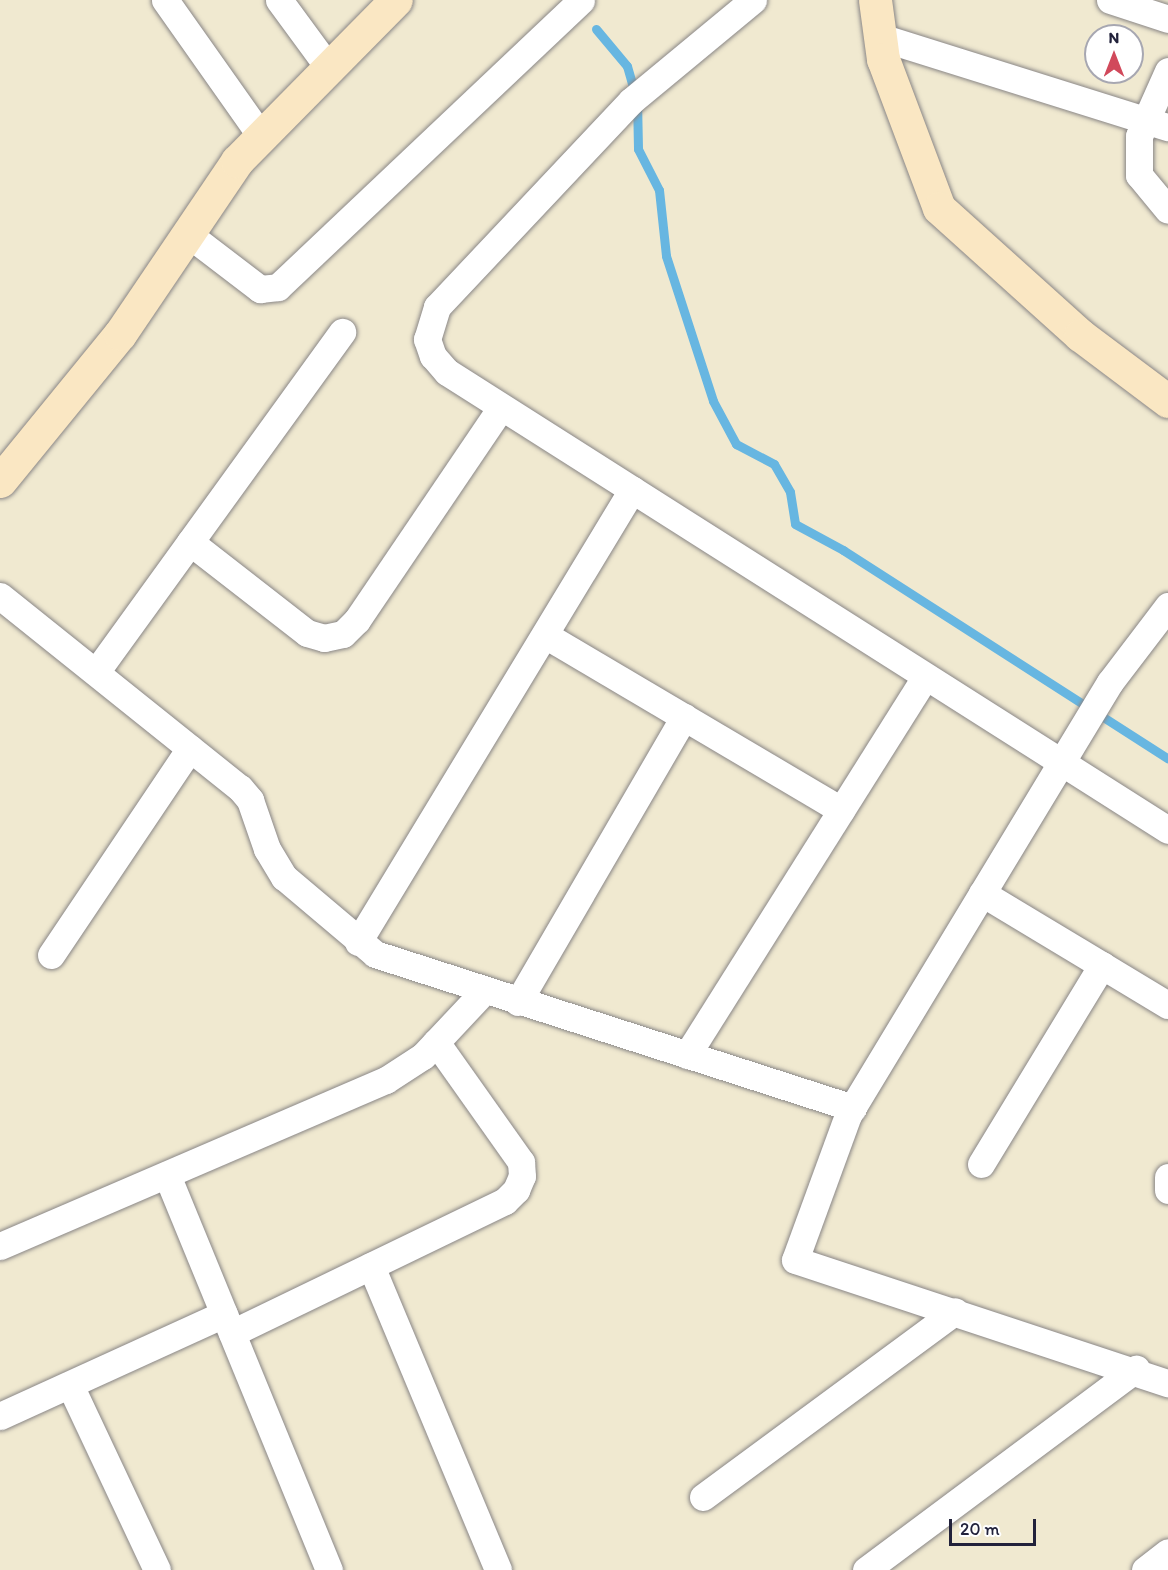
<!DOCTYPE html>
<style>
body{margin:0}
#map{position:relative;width:1168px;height:1570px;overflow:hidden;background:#f0e9d0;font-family:Itim,sans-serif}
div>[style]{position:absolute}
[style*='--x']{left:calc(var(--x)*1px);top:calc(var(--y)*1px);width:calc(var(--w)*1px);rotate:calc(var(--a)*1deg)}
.stream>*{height:9px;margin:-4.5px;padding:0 4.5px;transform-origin:4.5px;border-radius:4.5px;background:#67b6e1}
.roads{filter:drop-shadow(0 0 2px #898686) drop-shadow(0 0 2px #898686)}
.street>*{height:27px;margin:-13.5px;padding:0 13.5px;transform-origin:13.5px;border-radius:13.5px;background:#fff}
.secondary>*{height:33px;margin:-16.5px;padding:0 16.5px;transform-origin:16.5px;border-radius:16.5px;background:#fae7c3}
span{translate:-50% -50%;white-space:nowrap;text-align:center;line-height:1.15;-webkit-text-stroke:4.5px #fff;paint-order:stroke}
.north{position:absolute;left:1084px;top:24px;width:60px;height:60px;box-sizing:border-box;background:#fff;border:2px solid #a7a7b1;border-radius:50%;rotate:0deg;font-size:16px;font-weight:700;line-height:24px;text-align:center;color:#22223b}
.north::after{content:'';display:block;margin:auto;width:21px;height:27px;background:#d1495b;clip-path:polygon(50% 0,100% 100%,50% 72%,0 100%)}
.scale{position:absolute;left:949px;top:1519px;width:87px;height:27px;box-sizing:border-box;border:3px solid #22223b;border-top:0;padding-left:8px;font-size:18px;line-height:21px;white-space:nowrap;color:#22223b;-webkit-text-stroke:4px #fff;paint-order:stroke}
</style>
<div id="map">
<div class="stream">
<div style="--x:596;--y:29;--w:48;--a:50"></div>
<div style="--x:627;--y:66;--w:35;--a:74"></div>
<div style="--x:637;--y:100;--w:49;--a:88.8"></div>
<div style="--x:638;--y:149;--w:46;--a:62.9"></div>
<div style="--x:659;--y:190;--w:66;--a:83.9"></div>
<div style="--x:666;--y:256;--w:152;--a:72"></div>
<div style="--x:713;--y:401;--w:49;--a:61.9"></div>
<div style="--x:736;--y:444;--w:43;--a:27.8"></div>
<div style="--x:774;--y:464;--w:32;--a:60"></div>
<div style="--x:790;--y:492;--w:32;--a:81"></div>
<div style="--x:795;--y:524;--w:55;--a:28.4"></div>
<div style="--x:843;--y:550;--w:386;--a:32.7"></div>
</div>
<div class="roads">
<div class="street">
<div style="--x:165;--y:0;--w:166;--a:54.8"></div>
<div style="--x:279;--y:0;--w:84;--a:53.7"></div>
<div style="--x:753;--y:0;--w:158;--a:140.4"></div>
<div style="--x:631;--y:101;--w:283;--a:133.3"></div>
<div style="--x:437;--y:307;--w:34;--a:107"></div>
<div style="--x:427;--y:339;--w:18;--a:71"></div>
<div style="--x:433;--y:356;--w:21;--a:49"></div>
<div style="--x:447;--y:372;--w:854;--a:32.42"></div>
<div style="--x:1110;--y:0;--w:61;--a:18.1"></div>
<div style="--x:880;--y:37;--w:302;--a:17.4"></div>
<div style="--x:1168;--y:71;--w:71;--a:114"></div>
<div style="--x:1139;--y:136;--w:39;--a:90"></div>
<div style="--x:1139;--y:175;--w:45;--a:50.4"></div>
<div style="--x:188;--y:234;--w:91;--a:37.4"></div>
<div style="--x:260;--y:289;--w:18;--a:-6"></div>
<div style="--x:278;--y:287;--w:417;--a:-43.4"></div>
<div style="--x:190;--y:542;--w:148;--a:37.9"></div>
<div style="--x:307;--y:633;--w:18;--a:16"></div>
<div style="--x:324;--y:638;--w:19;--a:-12"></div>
<div style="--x:343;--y:634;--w:20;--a:-45"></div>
<div style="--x:357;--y:620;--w:257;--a:-55.9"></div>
<div style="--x:0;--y:596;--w:307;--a:38.7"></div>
<div style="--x:240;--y:788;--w:16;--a:50"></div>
<div style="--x:250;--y:800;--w:52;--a:70.9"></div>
<div style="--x:267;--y:849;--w:33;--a:59"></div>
<div style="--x:284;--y:877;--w:119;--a:40.2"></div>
<div style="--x:375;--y:954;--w:502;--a:17.86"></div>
<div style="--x:1168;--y:606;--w:96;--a:127.3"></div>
<div style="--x:1110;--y:682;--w:506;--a:121.18"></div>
<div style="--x:848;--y:1115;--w:154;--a:110.1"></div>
<div style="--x:795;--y:1260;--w:393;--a:18.3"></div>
<div style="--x:545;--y:635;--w:344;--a:30.6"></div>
<div style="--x:96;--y:672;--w:420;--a:-54.1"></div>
<div style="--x:982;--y:893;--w:217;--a:31.1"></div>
<div style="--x:358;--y:942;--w:529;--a:-58.78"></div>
<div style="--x:51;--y:955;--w:249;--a:-56.1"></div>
<div style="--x:518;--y:1002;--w:330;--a:-59.8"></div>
<div style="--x:687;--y:1055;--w:447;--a:-57.8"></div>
<div style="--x:981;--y:1164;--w:233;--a:-58.7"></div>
<div style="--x:167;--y:1175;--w:427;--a:67.7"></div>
<div style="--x:1168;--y:1177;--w:13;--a:90"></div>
<div style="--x:0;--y:1246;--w:420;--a:-23.3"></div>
<div style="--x:386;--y:1080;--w:44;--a:-33"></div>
<div style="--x:423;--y:1056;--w:89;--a:-46.8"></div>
<div style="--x:371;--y:1266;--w:329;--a:67.3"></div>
<div style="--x:232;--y:1333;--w:303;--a:-25.8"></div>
<div style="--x:505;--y:1201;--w:16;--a:-45"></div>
<div style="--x:516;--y:1190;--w:15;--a:-67"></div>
<div style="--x:522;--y:1176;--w:14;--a:-94"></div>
<div style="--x:521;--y:1162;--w:147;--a:-125.3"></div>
<div style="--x:70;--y:1385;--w:204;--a:64.8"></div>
<div style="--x:0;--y:1416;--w:246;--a:-24.5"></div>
<div style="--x:703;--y:1497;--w:313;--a:-36.4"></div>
<div style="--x:866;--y:1570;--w:337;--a:-36.7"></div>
<div style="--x:1145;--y:1570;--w:29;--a:-38"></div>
</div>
<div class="secondary">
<div style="--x:875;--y:0;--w:60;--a:82.3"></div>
<div style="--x:883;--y:59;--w:159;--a:69.4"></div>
<div style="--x:939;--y:208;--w:190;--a:42"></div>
<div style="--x:1080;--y:335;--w:110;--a:36.9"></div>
<div style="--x:0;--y:481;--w:190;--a:-50.8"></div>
<div style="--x:120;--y:334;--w:209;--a:-55.9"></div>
<div style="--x:237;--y:161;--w:226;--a:-45.4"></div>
</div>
</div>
<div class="north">N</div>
<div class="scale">20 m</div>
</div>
